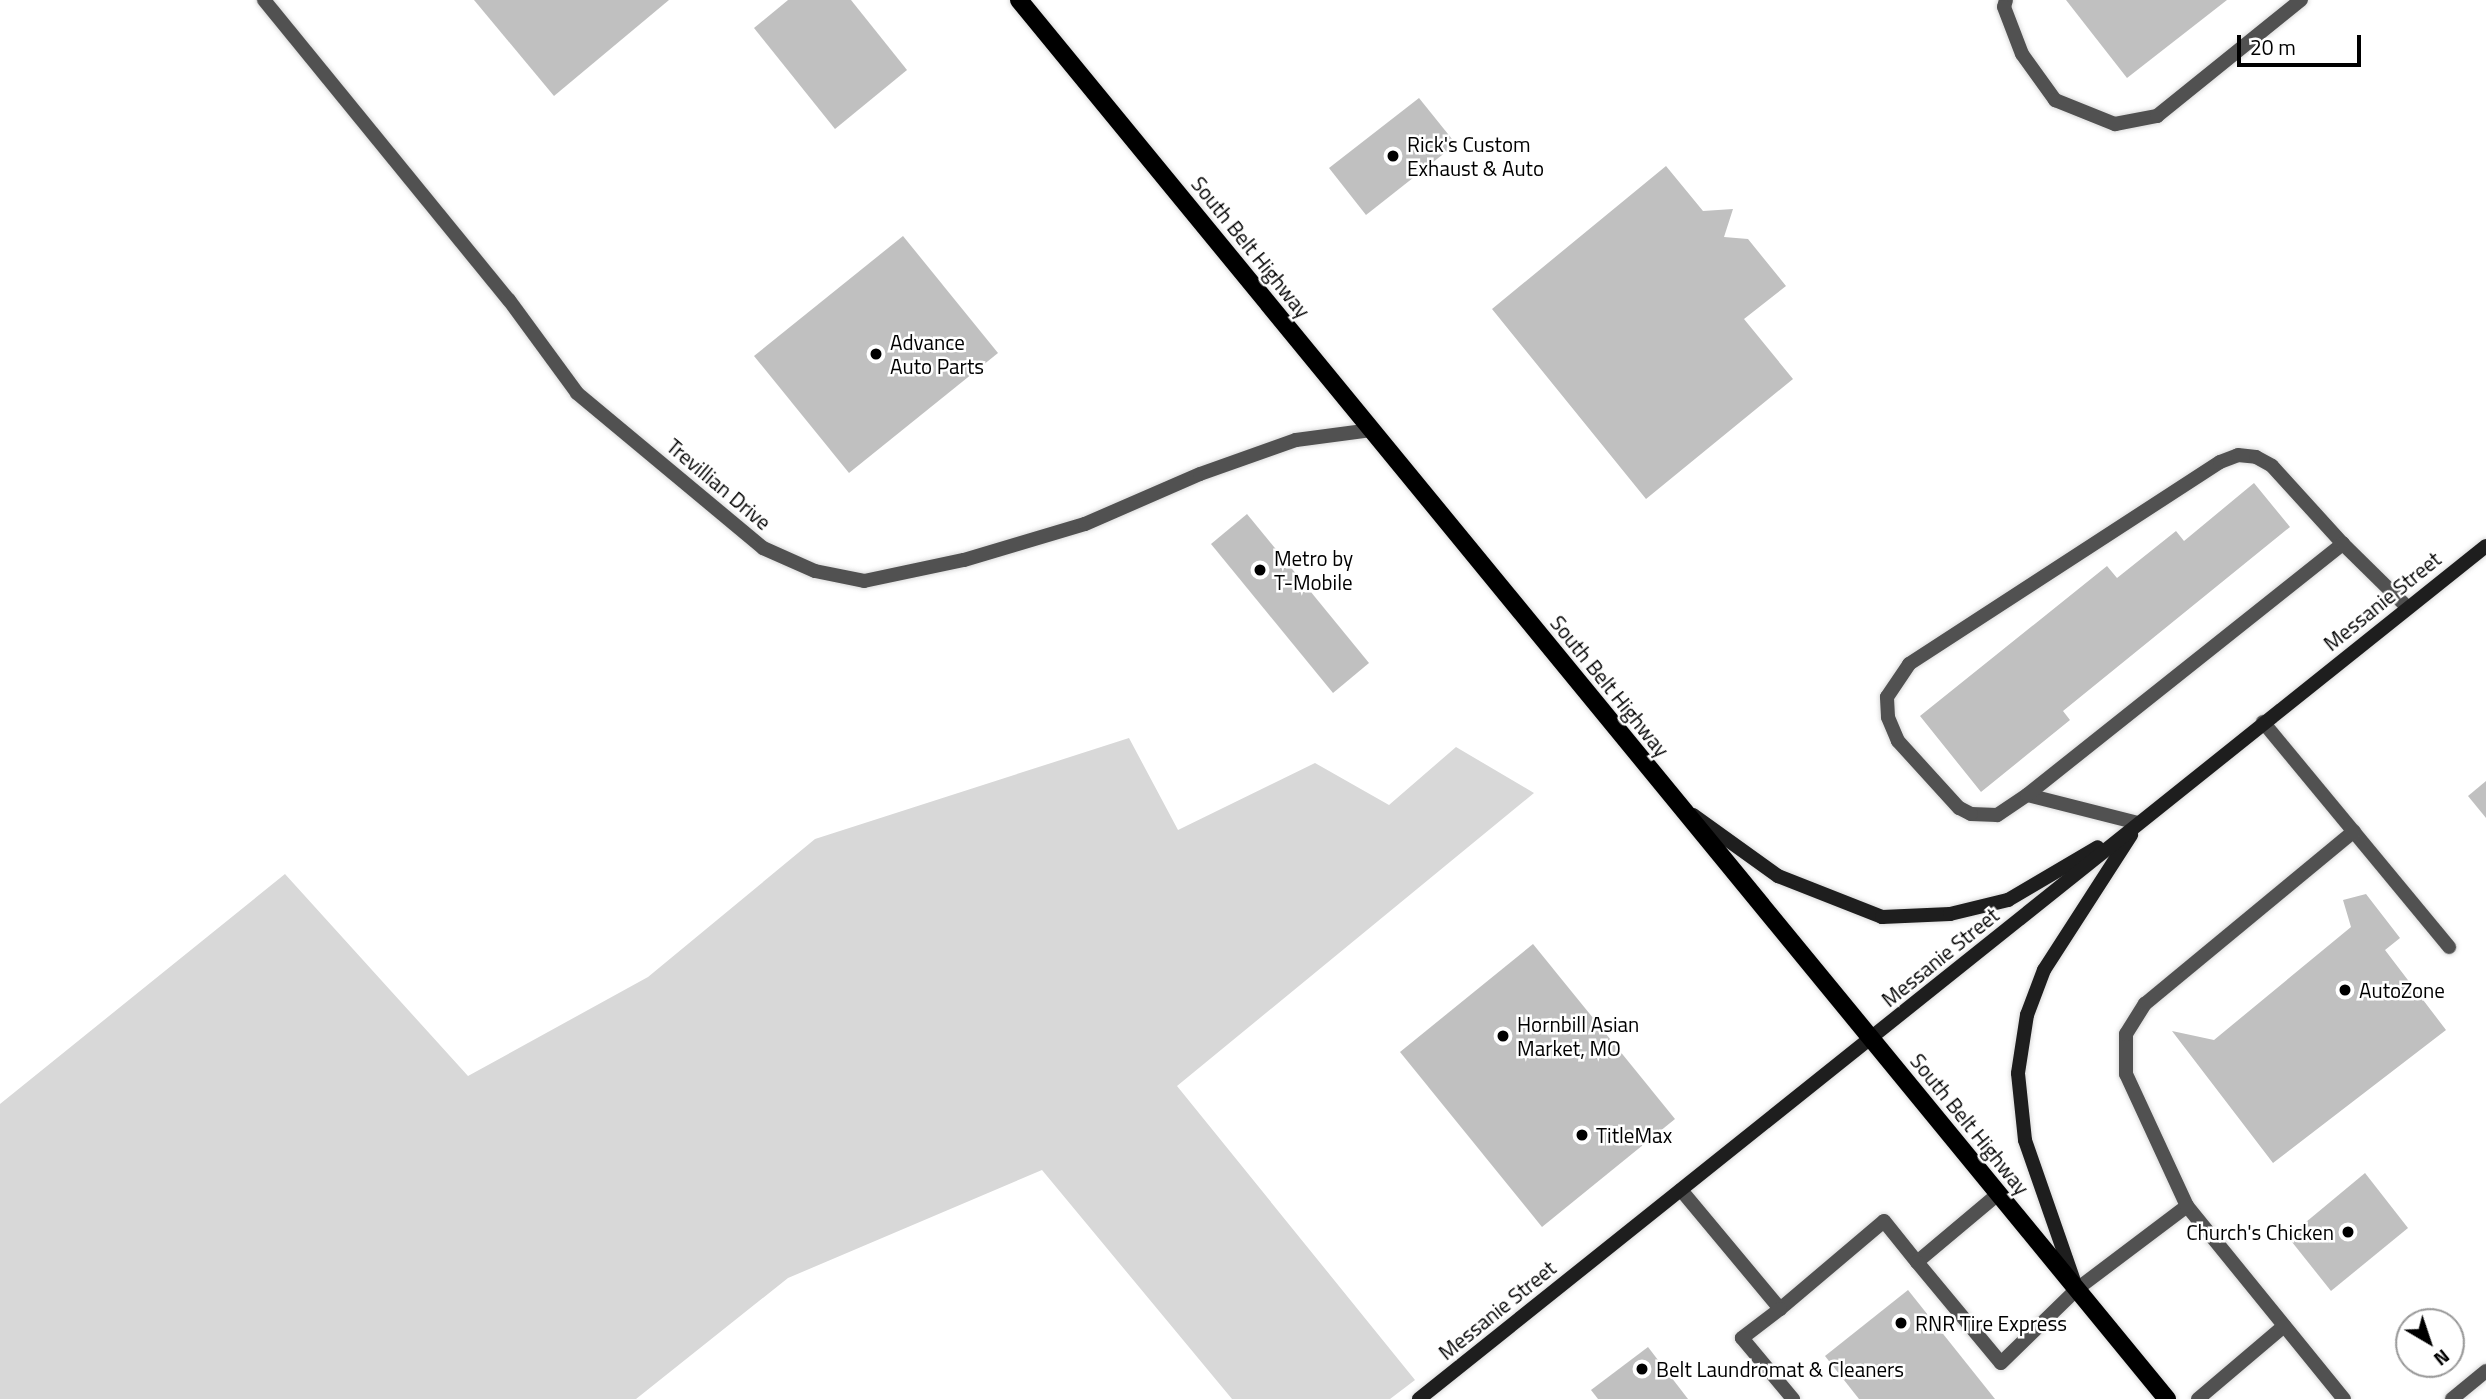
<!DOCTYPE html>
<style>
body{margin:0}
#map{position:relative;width:2486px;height:1399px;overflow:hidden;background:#fff;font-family:"Titillium Web",sans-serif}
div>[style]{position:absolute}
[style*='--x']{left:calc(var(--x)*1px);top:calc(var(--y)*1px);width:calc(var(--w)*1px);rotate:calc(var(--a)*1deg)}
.green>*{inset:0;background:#d8d8d8}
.building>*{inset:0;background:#c0c0c0}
.roads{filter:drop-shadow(0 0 2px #dbdbdb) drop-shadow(0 0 2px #dbdbdb)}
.lane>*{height:14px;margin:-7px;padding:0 7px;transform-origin:7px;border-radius:7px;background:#515151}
.street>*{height:14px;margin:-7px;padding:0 7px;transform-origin:7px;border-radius:7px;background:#515151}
.secondary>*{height:14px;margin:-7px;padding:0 7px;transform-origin:7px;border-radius:7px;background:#1e1e1e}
.primary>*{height:18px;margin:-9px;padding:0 9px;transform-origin:9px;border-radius:9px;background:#000}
.dots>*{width:19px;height:19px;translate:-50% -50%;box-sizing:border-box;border:4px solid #fff;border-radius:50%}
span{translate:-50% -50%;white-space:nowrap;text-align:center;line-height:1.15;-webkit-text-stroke:5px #fff;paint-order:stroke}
.poi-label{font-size:21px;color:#000}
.left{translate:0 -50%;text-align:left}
.right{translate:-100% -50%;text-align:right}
.street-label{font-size:21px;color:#000}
.north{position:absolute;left:2395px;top:1308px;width:70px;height:70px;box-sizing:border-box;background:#fff;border:2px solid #999;border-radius:50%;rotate:141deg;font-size:19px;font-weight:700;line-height:28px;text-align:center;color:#000}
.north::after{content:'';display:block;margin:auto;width:24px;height:32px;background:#000;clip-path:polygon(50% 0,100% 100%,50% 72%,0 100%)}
.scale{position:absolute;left:2237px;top:35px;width:124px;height:32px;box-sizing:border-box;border:4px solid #000;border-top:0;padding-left:9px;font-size:21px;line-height:24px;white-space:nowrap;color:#000;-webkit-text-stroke:5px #fff;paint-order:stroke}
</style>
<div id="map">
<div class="green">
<div style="clip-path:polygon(1129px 738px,1178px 830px,1315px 763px,1389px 805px,1456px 747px,1534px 793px,1177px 1086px,1415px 1380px,1390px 1399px,1232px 1399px,1042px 1170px,788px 1278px,636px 1399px,0 1399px,0 1104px,285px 874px,468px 1076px,648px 977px,815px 839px)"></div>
</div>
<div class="building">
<div style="clip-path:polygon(474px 0,669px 0,554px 96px)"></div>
<div style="clip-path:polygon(788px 0,851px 0,907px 70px,835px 129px,754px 28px)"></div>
<div style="clip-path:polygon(2066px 0,2227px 0,2127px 78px)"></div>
<div style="clip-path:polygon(1419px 98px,1456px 144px,1366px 215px,1329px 168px)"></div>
<div style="clip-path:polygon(1666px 166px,1703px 211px,1733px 209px,1724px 237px,1748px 239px,1786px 286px,1744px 319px,1793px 379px,1646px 499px,1492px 309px)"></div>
<div style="clip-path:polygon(903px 236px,998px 353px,849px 473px,754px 356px)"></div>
<div style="clip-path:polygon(2254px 483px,2290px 527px,2063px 711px,2070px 720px,1981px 792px,1920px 716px,2107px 566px,2117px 578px,2176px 531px,2184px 541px)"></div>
<div style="clip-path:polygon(1247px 514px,1369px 663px,1333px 693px,1211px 544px)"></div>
<div style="clip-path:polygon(2486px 781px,2486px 818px,2468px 796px)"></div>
<div style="clip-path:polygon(2366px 894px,2400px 938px,2385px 950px,2446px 1030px,2273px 1163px,2172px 1031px,2214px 1040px,2351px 927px,2343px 900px)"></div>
<div style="clip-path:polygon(1533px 944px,1675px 1119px,1542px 1227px,1400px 1052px)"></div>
<div style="clip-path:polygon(2365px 1173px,2408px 1228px,2331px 1291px,2288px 1237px)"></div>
<div style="clip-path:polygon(1908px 1290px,1995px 1399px,1859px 1399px,1825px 1356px)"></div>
<div style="clip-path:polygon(1648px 1347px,1688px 1399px,1598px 1399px,1591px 1390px)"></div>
</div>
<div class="roads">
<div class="lane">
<div style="--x:2006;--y:0;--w:7;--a:106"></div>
<div style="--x:2004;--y:7;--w:50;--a:69"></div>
<div style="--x:2022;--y:54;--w:57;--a:54.3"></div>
<div style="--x:2055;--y:100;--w:65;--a:21.8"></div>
<div style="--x:2115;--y:124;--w:43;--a:-10.8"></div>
<div style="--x:2157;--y:116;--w:185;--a:-38.9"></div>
<div style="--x:2263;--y:722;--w:292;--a:50.4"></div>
<div style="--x:2027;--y:795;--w:36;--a:146"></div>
<div style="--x:1997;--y:815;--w:26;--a:-178"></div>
<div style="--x:1971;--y:814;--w:13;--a:-153"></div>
<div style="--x:1959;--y:808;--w:91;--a:-132.3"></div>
<div style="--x:1898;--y:741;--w:26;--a:-113"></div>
<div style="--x:1888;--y:717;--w:20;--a:-93"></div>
<div style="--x:1887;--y:697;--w:40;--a:-56"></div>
<div style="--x:1909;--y:664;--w:371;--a:-33"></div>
<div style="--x:2220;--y:462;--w:19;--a:-21"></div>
<div style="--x:2238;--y:455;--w:18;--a:6"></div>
<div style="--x:2256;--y:457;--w:18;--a:29"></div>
<div style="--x:2272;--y:466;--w:105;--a:47.7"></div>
<div style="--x:2138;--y:823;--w:114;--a:-165.8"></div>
<div style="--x:2027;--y:795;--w:404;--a:-38.5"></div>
<div style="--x:2343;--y:544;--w:90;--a:44.5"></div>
<div style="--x:1681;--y:1190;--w:155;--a:50.2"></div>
<div style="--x:1780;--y:1309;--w:136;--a:-40.2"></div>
<div style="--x:1884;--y:1221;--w:53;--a:51.2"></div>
<div style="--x:1917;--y:1262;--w:106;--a:-40"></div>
<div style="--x:2187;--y:1206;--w:249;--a:50.9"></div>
<div style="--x:1917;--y:1262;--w:131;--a:50.3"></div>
<div style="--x:2001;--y:1363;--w:106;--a:-44.2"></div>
<div style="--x:2077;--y:1289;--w:138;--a:-37"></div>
<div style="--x:2187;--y:1206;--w:145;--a:-114.8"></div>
<div style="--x:2126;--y:1074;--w:40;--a:-90"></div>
<div style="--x:2126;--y:1034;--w:36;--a:-58"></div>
<div style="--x:2145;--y:1004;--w:271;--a:-39.6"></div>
<div style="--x:1780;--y:1309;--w:48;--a:142.7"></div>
<div style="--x:1742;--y:1338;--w:80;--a:50.1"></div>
<div style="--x:2198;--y:1399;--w:113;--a:-40.3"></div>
</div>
<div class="street">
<div style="--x:264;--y:0;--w:387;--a:50.8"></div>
<div style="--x:509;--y:300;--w:115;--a:53.8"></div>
<div style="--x:577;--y:393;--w:242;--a:39.8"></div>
<div style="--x:763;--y:548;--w:57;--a:23.9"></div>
<div style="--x:815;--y:571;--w:50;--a:11.5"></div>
<div style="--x:864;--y:581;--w:102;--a:-11.9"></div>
<div style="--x:964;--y:560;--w:126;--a:-16.6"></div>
<div style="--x:1085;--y:524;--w:125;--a:-23.5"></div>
<div style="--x:1200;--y:474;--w:102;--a:-19.5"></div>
<div style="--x:1296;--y:440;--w:76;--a:-7.6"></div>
<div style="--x:2452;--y:1399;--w:44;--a:-39.5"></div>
</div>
<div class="secondary">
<div style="--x:1693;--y:815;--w:105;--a:35.7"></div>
<div style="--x:1778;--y:876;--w:112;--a:21.5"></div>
<div style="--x:1882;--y:917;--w:68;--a:-2.5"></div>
<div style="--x:1950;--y:914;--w:60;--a:-13.6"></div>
<div style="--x:2008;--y:900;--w:104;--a:-30.5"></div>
<div style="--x:2074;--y:1281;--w:149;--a:-109.2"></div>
<div style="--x:2025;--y:1140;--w:67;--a:-96"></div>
<div style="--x:2018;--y:1073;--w:59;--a:-81.2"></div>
<div style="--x:2027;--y:1015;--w:48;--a:-69.3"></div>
<div style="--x:2044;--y:970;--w:161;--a:-57.2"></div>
<div style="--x:1419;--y:1399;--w:1366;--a:-38.64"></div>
</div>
<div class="primary">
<div style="--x:1019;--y:0;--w:1810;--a:50.63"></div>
</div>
</div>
<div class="dots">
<div style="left:1393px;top:156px;background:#000"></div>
<div style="left:876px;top:354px;background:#000"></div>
<div style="left:1260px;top:570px;background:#000"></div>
<div style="left:2345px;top:990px;background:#000"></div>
<div style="left:1503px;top:1036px;background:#000"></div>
<div style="left:1582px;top:1135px;background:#000"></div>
<div style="left:2348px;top:1232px;background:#000"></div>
<div style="left:1901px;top:1323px;background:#000"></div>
<div style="left:1642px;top:1369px;background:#000"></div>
</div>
<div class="poi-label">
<span class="left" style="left:1407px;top:156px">Rick's Custom<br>Exhaust &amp; Auto</span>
<span class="left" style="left:890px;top:354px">Advance<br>Auto Parts</span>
<span class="left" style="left:1274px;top:570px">Metro by<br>T-Mobile</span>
<span class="left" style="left:2359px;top:990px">AutoZone</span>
<span class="left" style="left:1517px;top:1036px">Hornbill Asian<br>Market, MO</span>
<span class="left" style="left:1596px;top:1135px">TitleMax</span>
<span class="right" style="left:2334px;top:1232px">Church's Chicken</span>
<span class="left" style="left:1915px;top:1323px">RNR Tire Express</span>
<span class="left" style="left:1656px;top:1369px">Belt Laundromat &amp; Cleaners</span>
</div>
<div class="street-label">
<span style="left:1251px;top:247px;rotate:51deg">South Belt Highway</span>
<span style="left:719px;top:484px;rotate:40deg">Trevillian Drive</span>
<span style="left:2382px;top:601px;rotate:-39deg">Messanie Street</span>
<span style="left:1610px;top:686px;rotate:51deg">South Belt Highway</span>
<span style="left:1940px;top:957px;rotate:-39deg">Messanie Street</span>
<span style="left:1970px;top:1124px;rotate:51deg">South Belt Highway</span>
<span style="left:1497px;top:1310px;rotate:-39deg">Messanie Street</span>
</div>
<div class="north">N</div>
<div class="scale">20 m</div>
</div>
